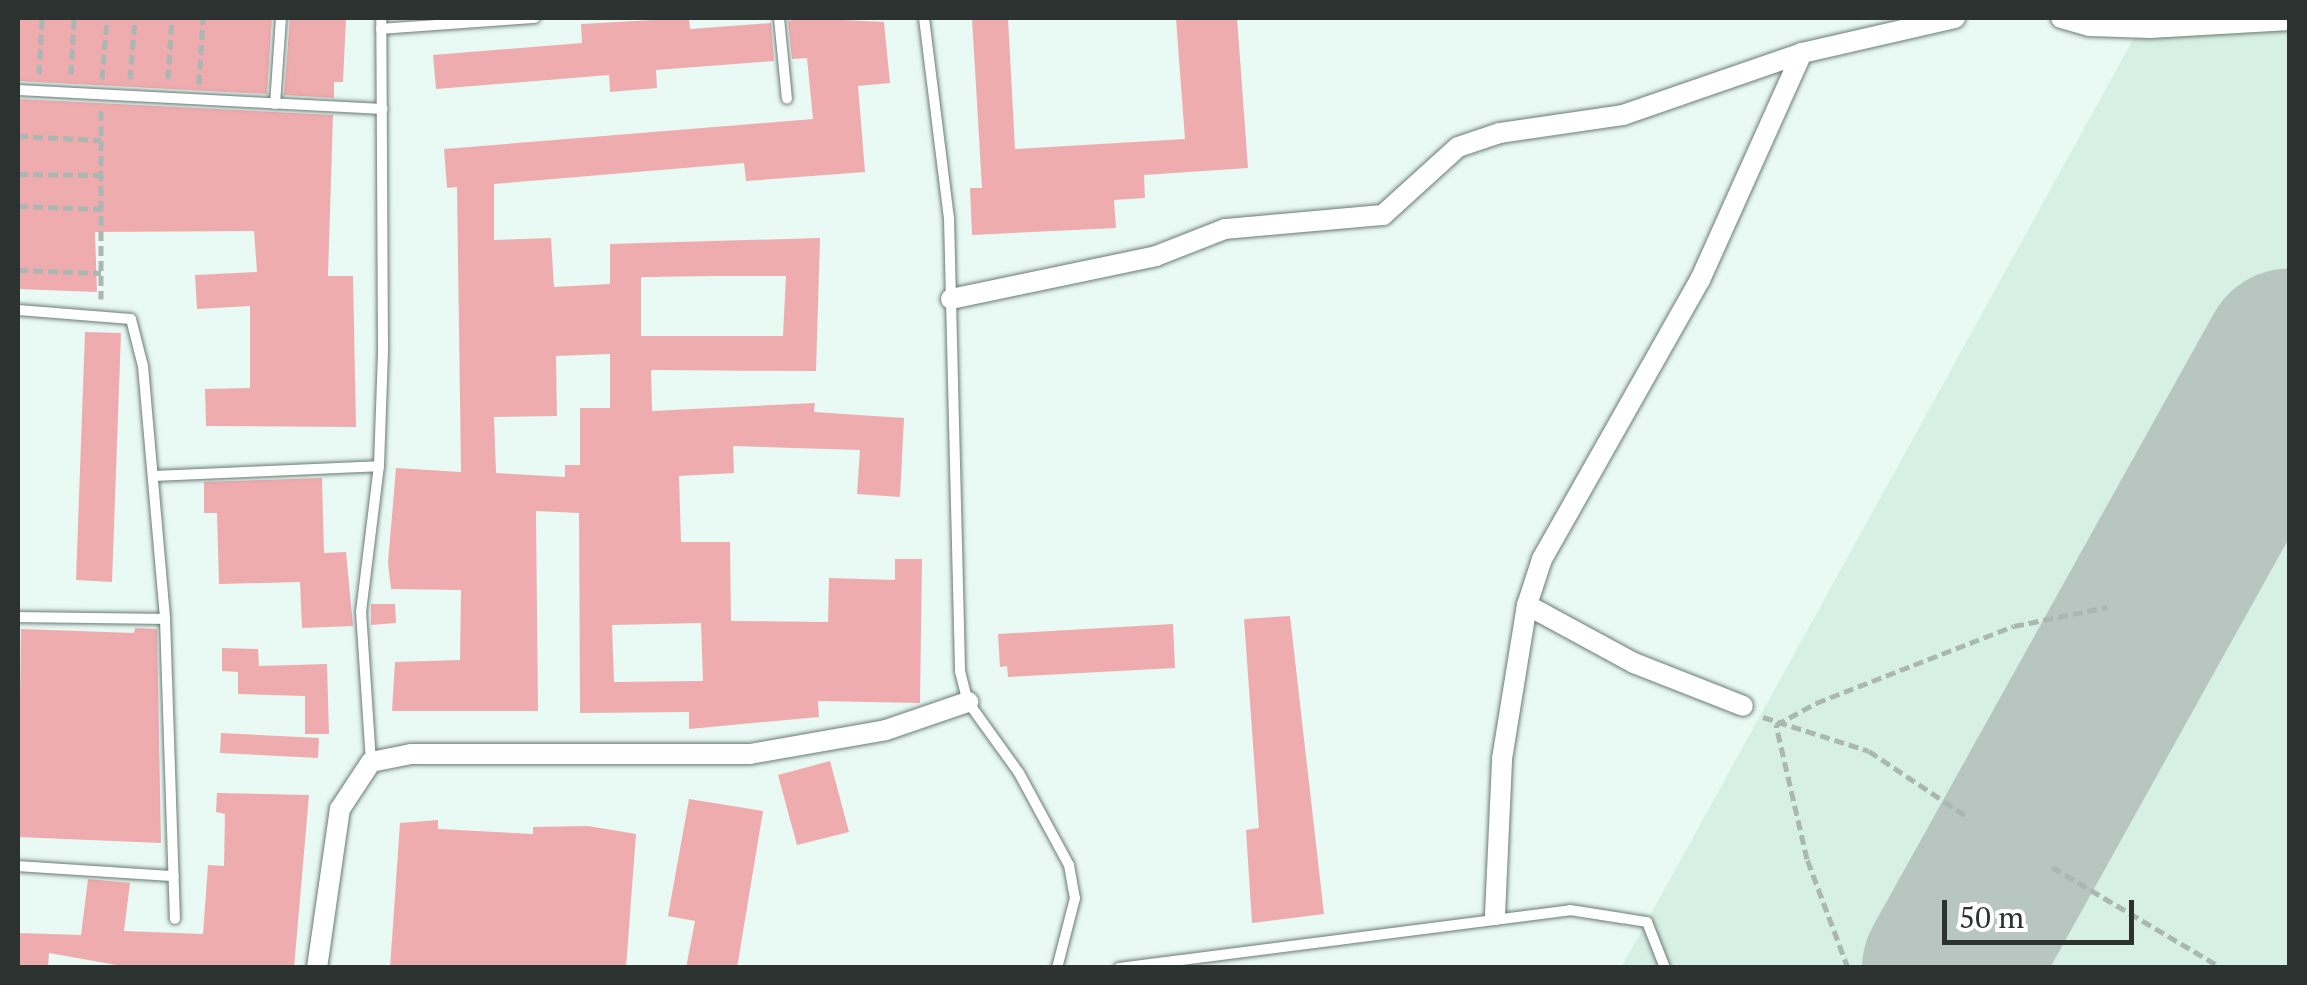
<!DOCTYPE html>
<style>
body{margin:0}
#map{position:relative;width:2307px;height:985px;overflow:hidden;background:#e9faf4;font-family:"PT Serif",serif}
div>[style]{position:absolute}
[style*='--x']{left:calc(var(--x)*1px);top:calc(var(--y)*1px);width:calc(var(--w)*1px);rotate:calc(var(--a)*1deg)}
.built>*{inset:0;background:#d7f0e6}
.runway>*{height:175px;margin:-87.5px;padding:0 87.5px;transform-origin:87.5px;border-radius:87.5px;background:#b8c6c1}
.building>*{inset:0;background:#efacae}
.path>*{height:5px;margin-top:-2.5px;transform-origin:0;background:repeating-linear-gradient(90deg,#aab7b2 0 10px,transparent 0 15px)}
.roads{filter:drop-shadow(0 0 2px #6b7a75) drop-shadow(0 0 2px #6b7a75)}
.lane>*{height:10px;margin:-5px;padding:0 5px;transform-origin:5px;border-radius:5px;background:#fff}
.street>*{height:20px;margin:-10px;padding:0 10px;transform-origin:10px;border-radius:10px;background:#fff}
span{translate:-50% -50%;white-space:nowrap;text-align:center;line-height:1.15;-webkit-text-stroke:9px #fff;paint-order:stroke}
.frame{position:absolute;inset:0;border:20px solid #2c3230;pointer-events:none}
.scale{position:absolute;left:1942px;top:900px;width:192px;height:45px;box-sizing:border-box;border:5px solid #2c3230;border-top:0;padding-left:12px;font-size:30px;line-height:35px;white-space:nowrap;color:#2c3230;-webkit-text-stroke:8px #fff;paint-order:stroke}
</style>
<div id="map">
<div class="built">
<div style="clip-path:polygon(2145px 18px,2289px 18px,2289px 967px,1621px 968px)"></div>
</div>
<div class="runway">
<div style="--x:1949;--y:968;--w:701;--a:-60.91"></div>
</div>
<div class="building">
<div style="clip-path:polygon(18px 18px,272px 18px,267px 94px,18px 81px)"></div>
<div style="clip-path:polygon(290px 18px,346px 18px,343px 82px,334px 82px,334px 98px,284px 95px)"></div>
<div style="clip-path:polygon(689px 18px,690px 29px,771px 23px,774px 61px,656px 70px,657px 88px,610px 92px,609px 75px,436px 89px,433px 55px,582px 43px,581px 24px)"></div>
<div style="clip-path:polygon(evenodd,804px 18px,884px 22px,890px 83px,858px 86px,865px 172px,746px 181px,744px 163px,494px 184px,494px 240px,551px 238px,554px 287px,610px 284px,610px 244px,820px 238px,816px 371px,651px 370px,652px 411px,815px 403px,814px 412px,904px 418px,900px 497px,857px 494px,860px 450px,733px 446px,734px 473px,679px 476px,681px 542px,730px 542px,731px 621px,828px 622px,829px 578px,895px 580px,895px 559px,922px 559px,920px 703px,818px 701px,819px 717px,689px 729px,689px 712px,580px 713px,579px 513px,536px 511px,538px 711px,392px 711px,395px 662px,460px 660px,461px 590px,391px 589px,388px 563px,396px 468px,461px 472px,457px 187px,447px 188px,444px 149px,813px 119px,807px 58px,792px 59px,788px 21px,804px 18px,715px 276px,786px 276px,783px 336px,641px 336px,641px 277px,715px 276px,804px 18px,610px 354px,610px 408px,580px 408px,580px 465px,565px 465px,565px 477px,496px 473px,494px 417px,557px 416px,556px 356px,610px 354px,804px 18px,701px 623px,703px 681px,614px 682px,612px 625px,701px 623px)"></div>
<div style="clip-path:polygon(972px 18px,1008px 18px,1015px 149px,1185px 139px,1176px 18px,1237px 18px,1248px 168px,1144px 175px,1145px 198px,1114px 200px,1116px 228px,972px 235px,970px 188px,982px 188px)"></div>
<div style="clip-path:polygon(18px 99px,333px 115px,328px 276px,353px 276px,356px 427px,206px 426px,205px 389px,250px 388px,250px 306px,197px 309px,195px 275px,257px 272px,254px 231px,95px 232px,97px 292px,18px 289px)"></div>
<div style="clip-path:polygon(85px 332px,121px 333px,112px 582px,76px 580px)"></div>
<div style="clip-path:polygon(322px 478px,324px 553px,346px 552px,353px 626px,302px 628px,300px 582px,219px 584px,217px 513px,204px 513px,204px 482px)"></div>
<div style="clip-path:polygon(371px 604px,395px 604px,396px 623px,371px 625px)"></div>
<div style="clip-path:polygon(1290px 616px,1324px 914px,1252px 923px,1246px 830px,1259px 828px,1244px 619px)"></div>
<div style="clip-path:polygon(1173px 624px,1175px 668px,1008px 677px,1007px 666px,1000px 667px,998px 634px)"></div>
<div style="clip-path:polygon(135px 628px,157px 629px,161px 843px,18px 837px,21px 629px,134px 633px)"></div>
<div style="clip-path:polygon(222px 648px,258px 649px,259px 666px,327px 664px,329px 734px,305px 734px,305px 696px,238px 694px,238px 672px,222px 671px)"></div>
<div style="clip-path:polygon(221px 733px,319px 738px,318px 758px,220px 753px)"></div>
<div style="clip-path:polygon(830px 761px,849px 832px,797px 845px,778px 775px)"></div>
<div style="clip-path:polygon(217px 793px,309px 795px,294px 968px,133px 968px,49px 953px,48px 968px,18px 968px,18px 933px,81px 935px,88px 879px,130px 883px,124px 931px,203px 934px,208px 865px,224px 866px,225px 814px,216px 812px)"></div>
<div style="clip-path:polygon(689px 799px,763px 811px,737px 968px,686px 968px,695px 921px,668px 916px)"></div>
<div style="clip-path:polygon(438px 820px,438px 829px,533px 834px,533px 827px,588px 826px,636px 834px,626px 968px,390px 968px,400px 823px)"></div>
</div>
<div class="path">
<div style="--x:39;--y:74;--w:56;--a:-86.9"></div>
<div style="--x:71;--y:74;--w:56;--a:-86.9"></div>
<div style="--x:102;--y:79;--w:61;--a:-85.3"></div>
<div style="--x:130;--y:79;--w:61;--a:-85.3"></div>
<div style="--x:168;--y:79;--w:61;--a:-86.2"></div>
<div style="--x:199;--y:84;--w:66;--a:-86.5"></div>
<div style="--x:101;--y:110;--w:189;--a:90"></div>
<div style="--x:18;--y:136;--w:83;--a:2.8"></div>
<div style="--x:18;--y:174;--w:83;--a:0.7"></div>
<div style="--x:18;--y:206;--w:83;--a:2.1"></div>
<div style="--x:18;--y:270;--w:83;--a:2.1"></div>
<div style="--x:1763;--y:717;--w:111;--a:17.8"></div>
<div style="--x:1869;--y:751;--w:117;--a:33.8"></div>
<div style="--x:2052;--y:867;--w:198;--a:30.7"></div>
<div style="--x:1848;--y:968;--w:116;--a:-110.6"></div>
<div style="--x:1807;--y:859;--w:138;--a:-103"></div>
<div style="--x:1776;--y:725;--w:46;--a:-28.8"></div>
<div style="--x:1816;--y:703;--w:212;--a:-21.3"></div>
<div style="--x:2014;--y:626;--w:95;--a:-11.5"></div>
</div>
<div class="roads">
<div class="lane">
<div style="--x:779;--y:18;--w:81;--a:84.4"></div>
<div style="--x:924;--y:18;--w:202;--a:82.9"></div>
<div style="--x:949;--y:218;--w:453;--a:88.6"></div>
<div style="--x:960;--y:671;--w:32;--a:76"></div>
<div style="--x:968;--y:702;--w:87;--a:54.3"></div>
<div style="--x:1019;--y:773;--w:105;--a:61.5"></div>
<div style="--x:1069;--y:865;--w:34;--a:80"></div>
<div style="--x:1075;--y:898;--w:72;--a:104.4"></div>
<div style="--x:381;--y:29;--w:154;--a:-4.1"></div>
<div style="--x:18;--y:90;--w:365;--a:3"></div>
<div style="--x:275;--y:104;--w:86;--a:-86"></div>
<div style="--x:18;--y:310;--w:113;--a:4.6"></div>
<div style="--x:131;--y:319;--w:49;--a:75.7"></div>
<div style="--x:143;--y:366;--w:254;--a:85"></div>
<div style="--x:165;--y:619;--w:300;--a:88.1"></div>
<div style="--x:153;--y:476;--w:226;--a:-2.5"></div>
<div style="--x:18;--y:617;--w:147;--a:0.8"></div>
<div style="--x:371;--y:762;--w:150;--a:-93.8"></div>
<div style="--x:361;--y:612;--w:147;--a:-83"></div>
<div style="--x:379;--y:466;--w:117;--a:-88"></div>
<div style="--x:383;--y:349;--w:331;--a:-90.3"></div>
<div style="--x:18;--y:866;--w:156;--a:3.7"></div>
<div style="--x:1119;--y:968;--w:455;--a:-7.3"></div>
<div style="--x:1570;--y:910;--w:78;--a:8.9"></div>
<div style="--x:1647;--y:922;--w:49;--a:68.6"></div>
</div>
<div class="street">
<div style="--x:2061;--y:18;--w:29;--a:16"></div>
<div style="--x:2089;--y:26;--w:61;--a:1.9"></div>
<div style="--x:2150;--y:28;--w:140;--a:-3.3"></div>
<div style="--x:951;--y:299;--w:209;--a:-11.8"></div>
<div style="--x:1156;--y:256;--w:74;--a:-21.4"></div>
<div style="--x:1225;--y:229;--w:159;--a:-5.1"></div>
<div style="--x:1383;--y:215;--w:101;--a:-42.2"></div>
<div style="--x:1458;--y:147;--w:44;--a:-18.4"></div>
<div style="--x:1500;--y:133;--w:124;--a:-8.3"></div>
<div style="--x:1623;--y:115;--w:189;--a:-19.1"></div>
<div style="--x:1802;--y:53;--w:157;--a:-12.9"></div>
<div style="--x:1527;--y:605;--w:122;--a:28.5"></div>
<div style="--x:1634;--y:663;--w:117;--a:21.5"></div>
<div style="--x:1495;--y:915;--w:156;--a:-87.4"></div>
<div style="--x:1502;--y:759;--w:156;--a:-80.8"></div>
<div style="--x:1527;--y:605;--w:48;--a:-71.9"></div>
<div style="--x:1542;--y:559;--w:321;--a:-60.5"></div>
<div style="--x:1700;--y:280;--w:249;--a:-65.8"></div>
<div style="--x:317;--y:968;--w:161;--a:-81.8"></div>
<div style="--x:340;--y:809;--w:56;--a:-56.6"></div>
<div style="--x:371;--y:762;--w:41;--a:-11.3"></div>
<div style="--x:411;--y:754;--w:339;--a:0"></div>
<div style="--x:750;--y:754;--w:138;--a:-10"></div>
<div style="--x:886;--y:730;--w:87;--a:-18.9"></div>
</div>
</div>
<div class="frame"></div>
<div class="scale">50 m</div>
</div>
